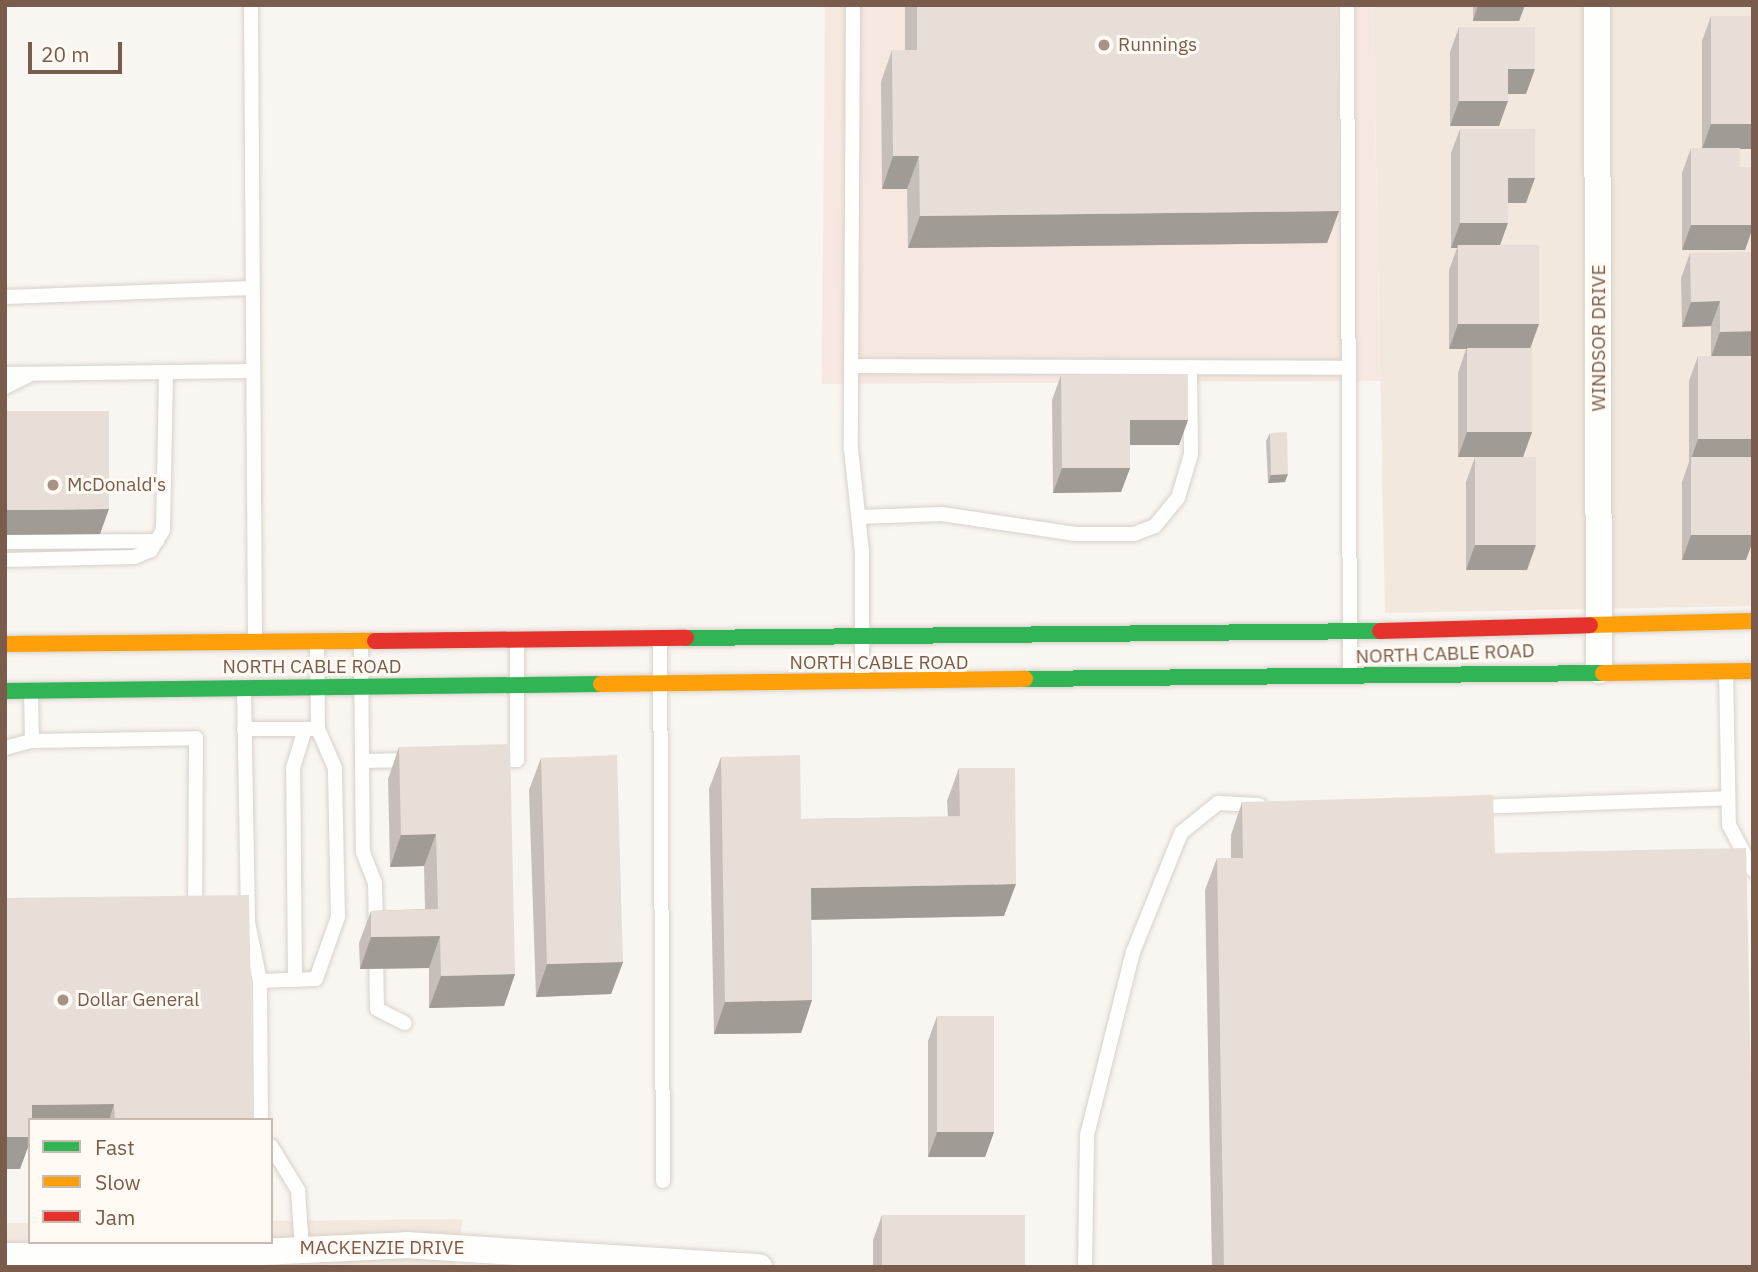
<!DOCTYPE html>
<style>
body{margin:0}
#map{position:relative;width:1758px;height:1272px;overflow:hidden;background:#f9f5f0;font-family:"IBM Plex Sans",sans-serif}
div>[style]{position:absolute}
[style*='--x']{left:calc(var(--x)*1px);top:calc(var(--y)*1px);width:calc(var(--w)*1px);rotate:calc(var(--a)*1deg)}
.residential>*{inset:0;background:#f2e8de}
.commercial>*{inset:0;background:#f6e8e1}
.roads{filter:drop-shadow(0 0 2px #d7d1cb) drop-shadow(0 0 2px #d7d1cb)}
.lane>*{height:14px;margin:-7px;padding:0 7px;transform-origin:7px;border-radius:7px;background:#fefefd}
.street>*{height:26px;margin:-13px;padding:0 13px;transform-origin:13px;border-radius:13px;background:#fefefd}
.fast>*{height:16px;margin:-8px;padding:0 8px;transform-origin:8px;border-radius:8px;background:#30b455}
.slow>*{height:16px;margin:-8px;padding:0 8px;transform-origin:8px;border-radius:8px;background:#ff9f0a}
.jam>*{height:16px;margin:-8px;padding:0 8px;transform-origin:8px;border-radius:8px;background:#e5322d}
.wall>*{inset:0;background:#c6bfb9}
.shaded-wall>*{inset:0;background:#a19b96}
.building>*{inset:0;background:#e6ded7}
.dots>*{width:19px;height:19px;translate:-50% -50%;box-sizing:border-box;border:4px solid #fffaf3;border-radius:50%}
span{translate:-50% -50%;white-space:nowrap;text-align:center;line-height:1.15;-webkit-text-stroke:6px #fffaf3;paint-order:stroke}
.poi-label{font-size:19px;color:#7a5c4d}
.left{translate:0 -50%;text-align:left}
.street-label{font-size:19px;color:#7a5c4d}
.frame{position:absolute;inset:0;border:7px solid #7a5c4d;pointer-events:none}
.legend{position:absolute;left:28px;top:1118px;width:245px;height:126px;box-sizing:border-box;background:#fffaf3;border:2px solid #cabbb1;margin:0;padding:9px 12px;list-style:none;font-size:21px;color:#7a5c4d}
.legend li{display:flex;align-items:center;gap:14px;height:35px}
.legend b{width:35px;border:2px solid #cabbb1}
.scale{position:absolute;left:28px;top:42px;width:94px;height:32px;box-sizing:border-box;border:4px solid #7a5c4d;border-top:0;padding-left:9px;font-size:21px;line-height:24px;white-space:nowrap;color:#7a5c4d;-webkit-text-stroke:5px #fffaf3;paint-order:stroke}
</style>
<div id="map">
<div class="residential">
<div style="clip-path:polygon(1373px 5px,1753px 5px,1753px 606px,1385px 613px)"></div>
<div style="clip-path:polygon(463px 1219px,455px 1267px,5px 1267px,5px 1223px,30px 1223px,30px 1242px,271px 1242px,271px 1221px)"></div>
</div>
<div class="commercial">
<div style="clip-path:polygon(825px 5px,1373px 5px,1380px 381px,822px 384px)"></div>
</div>
<div class="roads">
<div class="lane">
<div style="--x:251;--y:5;--w:636;--a:89.64"></div>
<div style="--x:853;--y:5;--w:444;--a:90.3"></div>
<div style="--x:851;--y:449;--w:104;--a:83.9"></div>
<div style="--x:862;--y:552;--w:130;--a:90"></div>
<div style="--x:1347;--y:5;--w:671;--a:89.74"></div>
<div style="--x:5;--y:297;--w:247;--a:-2.1"></div>
<div style="--x:851;--y:366;--w:497;--a:0.2"></div>
<div style="--x:5;--y:374;--w:247;--a:-0.7"></div>
<div style="--x:5;--y:387;--w:25;--a:-26"></div>
<div style="--x:860;--y:517;--w:82;--a:-2.1"></div>
<div style="--x:942;--y:514;--w:135;--a:8.5"></div>
<div style="--x:1076;--y:534;--w:58;--a:0"></div>
<div style="--x:1134;--y:534;--w:22;--a:-21"></div>
<div style="--x:1155;--y:526;--w:36;--a:-51"></div>
<div style="--x:1178;--y:498;--w:46;--a:-73.5"></div>
<div style="--x:1191;--y:454;--w:87;--a:-90.7"></div>
<div style="--x:5;--y:542;--w:152;--a:-0.4"></div>
<div style="--x:5;--y:560;--w:129;--a:-1.3"></div>
<div style="--x:134;--y:557;--w:18;--a:-22"></div>
<div style="--x:151;--y:550;--w:23;--a:-59"></div>
<div style="--x:163;--y:530;--w:158;--a:-88.9"></div>
<div style="--x:660;--y:640;--w:541;--a:89.68"></div>
<div style="--x:361;--y:642;--w:210;--a:89.5"></div>
<div style="--x:363;--y:852;--w:33;--a:69"></div>
<div style="--x:375;--y:883;--w:44;--a:88.7"></div>
<div style="--x:1726;--y:672;--w:153;--a:88.9"></div>
<div style="--x:1729;--y:825;--w:51;--a:61.9"></div>
<div style="--x:244;--y:690;--w:232;--a:89"></div>
<div style="--x:248;--y:922;--w:60;--a:78.5"></div>
<div style="--x:260;--y:981;--w:139;--a:89.6"></div>
<div style="--x:31;--y:691;--w:50;--a:88.9"></div>
<div style="--x:244;--y:729;--w:74;--a:0"></div>
<div style="--x:318;--y:729;--w:87;--a:-90.7"></div>
<div style="--x:5;--y:748;--w:28;--a:-15"></div>
<div style="--x:32;--y:741;--w:164;--a:-1"></div>
<div style="--x:196;--y:738;--w:173;--a:90.3"></div>
<div style="--x:492;--y:760;--w:25;--a:0"></div>
<div style="--x:517;--y:760;--w:120;--a:-90"></div>
<div style="--x:362;--y:761;--w:50;--a:-1.1"></div>
<div style="--x:1475;--y:807;--w:253;--a:-2"></div>
<div style="--x:376;--y:951;--w:58;--a:89"></div>
<div style="--x:377;--y:1009;--w:31;--a:27"></div>
<div style="--x:295;--y:980;--w:212;--a:-90.5"></div>
<div style="--x:293;--y:768;--w:41;--a:-72.9"></div>
<div style="--x:260;--y:981;--w:56;--a:-2"></div>
<div style="--x:316;--y:979;--w:66;--a:-70.5"></div>
<div style="--x:338;--y:917;--w:149;--a:-91.2"></div>
<div style="--x:335;--y:768;--w:43;--a:-113.6"></div>
<div style="--x:271;--y:1146;--w:52;--a:58.5"></div>
<div style="--x:298;--y:1190;--w:58;--a:86.1"></div>
<div style="--x:1085;--y:1267;--w:132;--a:-89.1"></div>
<div style="--x:1087;--y:1135;--w:189;--a:-75.9"></div>
<div style="--x:1133;--y:952;--w:128;--a:-68"></div>
<div style="--x:1181;--y:833;--w:48;--a:-39"></div>
<div style="--x:1218;--y:803;--w:41;--a:2.8"></div>
</div>
<div class="street">
<div style="--x:1597;--y:5;--w:665;--a:89.83"></div>
<div style="--x:5;--y:1256;--w:192;--a:-0.3"></div>
<div style="--x:197;--y:1255;--w:209;--a:-2.7"></div>
<div style="--x:406;--y:1245;--w:354;--a:3.6"></div>
</div>
<div class="fast">
<div style="--x:686;--y:638;--w:694;--a:-0.58"></div>
<div style="--x:1025;--y:679;--w:578;--a:-0.59"></div>
<div style="--x:5;--y:691;--w:596;--a:-0.67"></div>
</div>
<div class="slow">
<div style="--x:1590;--y:625;--w:163;--a:-1.4"></div>
<div style="--x:5;--y:644;--w:370;--a:-0.5"></div>
<div style="--x:1603;--y:673;--w:150;--a:-0.8"></div>
<div style="--x:601;--y:684;--w:424;--a:-0.7"></div>
</div>
<div class="jam">
<div style="--x:1380;--y:631;--w:210;--a:-1.6"></div>
<div style="--x:375;--y:641;--w:311;--a:-0.6"></div>
</div>
</div>
<div class="wall">
<div style="clip-path:polygon(905px 5px,1336px 5px,1339px 211px,1327px 243px,908px 248px,907px 189px,882px 189px,881px 82px,892px 50px,905px 50px)"></div>
<div style="clip-path:polygon(1473px 5px,1525px 5px,1519px 21px,1473px 21px)"></div>
<div style="clip-path:polygon(1711px 16px,1752px 149px,1740px 149px,1740px 167px,1753px 167px,1753px 227px,1745px 250px,1682px 250px,1682px 173px,1691px 148px,1702px 148px,1702px 41px)"></div>
<div style="clip-path:polygon(1459px 27px,1526px 94px,1508px 94px,1499px 126px,1450px 126px,1450px 52px)"></div>
<div style="clip-path:polygon(1460px 129px,1526px 203px,1508px 203px,1500px 245px,1530px 348px,1532px 432px,1523px 457px,1527px 570px,1466px 570px,1466px 482px,1475px 457px,1458px 457px,1458px 373px,1466px 349px,1449px 349px,1449px 270px,1457px 248px,1451px 248px,1451px 153px)"></div>
<div style="clip-path:polygon(1690px 253px,1753px 356px,1751px 356px,1746px 560px,1682px 560px,1682px 482px,1689px 462px,1689px 381px,1698px 356px,1711px 356px,1711px 326px,1682px 327px,1681px 278px)"></div>
<div style="clip-path:polygon(1061px 375px,1188px 420px,1179px 445px,1130px 445px,1130px 468px,1121px 492px,1053px 493px,1052px 400px)"></div>
<div style="clip-path:polygon(1270px 433px,1285px 482px,1268px 483px,1266px 441px)"></div>
<div style="clip-path:polygon(399px 747px,515px 974px,504px 1006px,429px 1008px,429px 968px,360px 969px,359px 943px,371px 911px,425px 909px,424px 866px,390px 867px,388px 779px)"></div>
<div style="clip-path:polygon(721px 757px,801px 819px,948px 817px,947px 801px,959px 768px,1004px 916px,811px 920px,812px 1000px,801px 1033px,714px 1034px,709px 789px)"></div>
<div style="clip-path:polygon(541px 758px,623px 962px,611px 994px,536px 997px,529px 790px)"></div>
<div style="clip-path:polygon(1242px 802px,1495px 853px,1753px 1267px,1212px 1267px,1205px 890px,1217px 858px,1231px 858px,1231px 835px)"></div>
<div style="clip-path:polygon(5px 898px,253px 1120px,30px 1120px,20px 1169px,5px 1169px)"></div>
<div style="clip-path:polygon(937px 1016px,994px 1132px,985px 1157px,928px 1157px,928px 1041px)"></div>
<div style="clip-path:polygon(882px 1215px,1025px 1267px,873px 1267px,873px 1240px)"></div>
</div>
<div class="shaded-wall">
<div style="clip-path:polygon(1478px 5px,1525px 5px,1519px 21px,1473px 21px)"></div>
<div style="clip-path:polygon(1508px 69px,1535px 69px,1526px 94px,1499px 94px)"></div>
<div style="clip-path:polygon(1459px 101px,1508px 101px,1499px 126px,1450px 126px)"></div>
<div style="clip-path:polygon(1711px 124px,1753px 124px,1752px 149px,1702px 149px)"></div>
<div style="clip-path:polygon(893px 156px,919px 156px,907px 189px,882px 189px)"></div>
<div style="clip-path:polygon(1508px 178px,1535px 178px,1526px 203px,1499px 203px)"></div>
<div style="clip-path:polygon(1339px 211px,1327px 243px,908px 248px,920px 216px)"></div>
<div style="clip-path:polygon(1460px 223px,1508px 223px,1499px 248px,1458px 245px,1457px 248px,1451px 248px)"></div>
<div style="clip-path:polygon(1691px 225px,1753px 225px,1753px 227px,1745px 250px,1682px 250px)"></div>
<div style="clip-path:polygon(1720px 301px,1711px 326px,1682px 327px,1691px 302px)"></div>
<div style="clip-path:polygon(1458px 324px,1539px 324px,1530px 349px,1449px 349px)"></div>
<div style="clip-path:polygon(1753px 331px,1753px 356px,1711px 357px,1720px 332px)"></div>
<div style="clip-path:polygon(1130px 420px,1188px 420px,1179px 445px,1121px 445px)"></div>
<div style="clip-path:polygon(1467px 432px,1532px 432px,1523px 457px,1458px 457px)"></div>
<div style="clip-path:polygon(1698px 439px,1753px 439px,1753px 464px,1691px 459px)"></div>
<div style="clip-path:polygon(1062px 468px,1130px 468px,1121px 492px,1053px 493px)"></div>
<div style="clip-path:polygon(1288px 474px,1285px 482px,1268px 483px,1271px 475px)"></div>
<div style="clip-path:polygon(109px 509px,100px 534px,5px 535px,5px 510px)"></div>
<div style="clip-path:polygon(1691px 535px,1753px 535px,1753px 541px,1746px 560px,1682px 560px)"></div>
<div style="clip-path:polygon(1475px 545px,1536px 545px,1527px 570px,1466px 570px)"></div>
<div style="clip-path:polygon(436px 834px,424px 866px,390px 867px,401px 835px)"></div>
<div style="clip-path:polygon(1016px 884px,1004px 916px,799px 920px,811px 888px)"></div>
<div style="clip-path:polygon(440px 936px,429px 968px,360px 969px,371px 937px)"></div>
<div style="clip-path:polygon(623px 962px,611px 994px,536px 997px,547px 964px)"></div>
<div style="clip-path:polygon(515px 974px,504px 1006px,429px 1008px,441px 976px)"></div>
<div style="clip-path:polygon(812px 1000px,801px 1033px,714px 1034px,725px 1002px)"></div>
<div style="clip-path:polygon(114px 1104px,109px 1120px,30px 1120px,30px 1142px,20px 1169px,5px 1169px,5px 1137px,32px 1105px)"></div>
<div style="clip-path:polygon(937px 1132px,994px 1132px,985px 1157px,928px 1157px)"></div>
</div>
<div class="building">
<div style="clip-path:polygon(917px 5px,1336px 5px,1339px 211px,920px 216px,919px 156px,893px 156px,892px 50px,917px 50px)"></div>
<div style="clip-path:polygon(1711px 16px,1753px 16px,1753px 124px,1711px 124px)"></div>
<div style="clip-path:polygon(1459px 27px,1535px 27px,1535px 69px,1508px 69px,1508px 101px,1459px 101px)"></div>
<div style="clip-path:polygon(1460px 129px,1535px 129px,1535px 178px,1508px 178px,1508px 223px,1460px 223px)"></div>
<div style="clip-path:polygon(1691px 148px,1740px 148px,1740px 167px,1753px 167px,1753px 225px,1691px 225px)"></div>
<div style="clip-path:polygon(1458px 245px,1539px 245px,1539px 324px,1458px 324px)"></div>
<div style="clip-path:polygon(1753px 252px,1753px 331px,1720px 332px,1720px 301px,1691px 302px,1690px 253px)"></div>
<div style="clip-path:polygon(1467px 348px,1532px 348px,1532px 432px,1467px 432px)"></div>
<div style="clip-path:polygon(1698px 356px,1751px 356px,1751px 396px,1753px 396px,1753px 439px,1698px 439px)"></div>
<div style="clip-path:polygon(1188px 374px,1188px 420px,1130px 420px,1130px 468px,1062px 468px,1061px 375px)"></div>
<div style="clip-path:polygon(5px 411px,109px 411px,109px 509px,5px 510px)"></div>
<div style="clip-path:polygon(1287px 432px,1288px 474px,1271px 475px,1270px 433px)"></div>
<div style="clip-path:polygon(1475px 457px,1536px 457px,1536px 545px,1475px 545px)"></div>
<div style="clip-path:polygon(1691px 457px,1753px 457px,1753px 535px,1691px 535px)"></div>
<div style="clip-path:polygon(510px 744px,515px 974px,441px 976px,440px 936px,371px 937px,371px 911px,438px 909px,436px 834px,401px 835px,399px 747px)"></div>
<div style="clip-path:polygon(617px 755px,623px 962px,547px 964px,541px 758px)"></div>
<div style="clip-path:polygon(800px 755px,801px 819px,960px 816px,959px 768px,1015px 768px,1016px 884px,811px 888px,812px 1000px,725px 1002px,721px 757px)"></div>
<div style="clip-path:polygon(1493px 795px,1495px 853px,1746px 848px,1753px 1176px,1753px 1267px,1224px 1267px,1217px 858px,1243px 858px,1242px 802px)"></div>
<div style="clip-path:polygon(249px 895px,253px 1120px,115px 1120px,114px 1104px,32px 1105px,32px 1120px,30px 1120px,30px 1137px,5px 1137px,5px 898px)"></div>
<div style="clip-path:polygon(937px 1016px,994px 1016px,994px 1132px,937px 1132px)"></div>
<div style="clip-path:polygon(882px 1215px,1025px 1215px,1025px 1267px,882px 1267px)"></div>
</div>
<div class="dots">
<div style="left:1104px;top:45px;background:#a69286"></div>
<div style="left:53px;top:485px;background:#a69286"></div>
<div style="left:63px;top:1000px;background:#a69286"></div>
</div>
<div class="poi-label">
<span class="left" style="left:1118px;top:45px">Runnings</span>
<span class="left" style="left:67px;top:485px">McDonald's</span>
<span class="left" style="left:77px;top:1000px">Dollar General</span>
</div>
<div class="street-label">
<span style="left:1599px;top:338px;rotate:-90deg">WINDSOR DRIVE</span>
<span style="left:1445px;top:654px;rotate:-2deg">NORTH CABLE ROAD</span>
<span style="left:879px;top:663px">NORTH CABLE ROAD</span>
<span style="left:312px;top:667px">NORTH CABLE ROAD</span>
<span style="left:382px;top:1248px">MACKENZIE DRIVE</span>
</div>
<div class="frame"></div>
<ul class="legend">
<li><b style="height:9px;background:#30b455"></b>Fast</li>
<li><b style="height:9px;background:#ff9f0a"></b>Slow</li>
<li><b style="height:9px;background:#e5322d"></b>Jam</li>
</ul>
<div class="scale">20 m</div>
</div>
